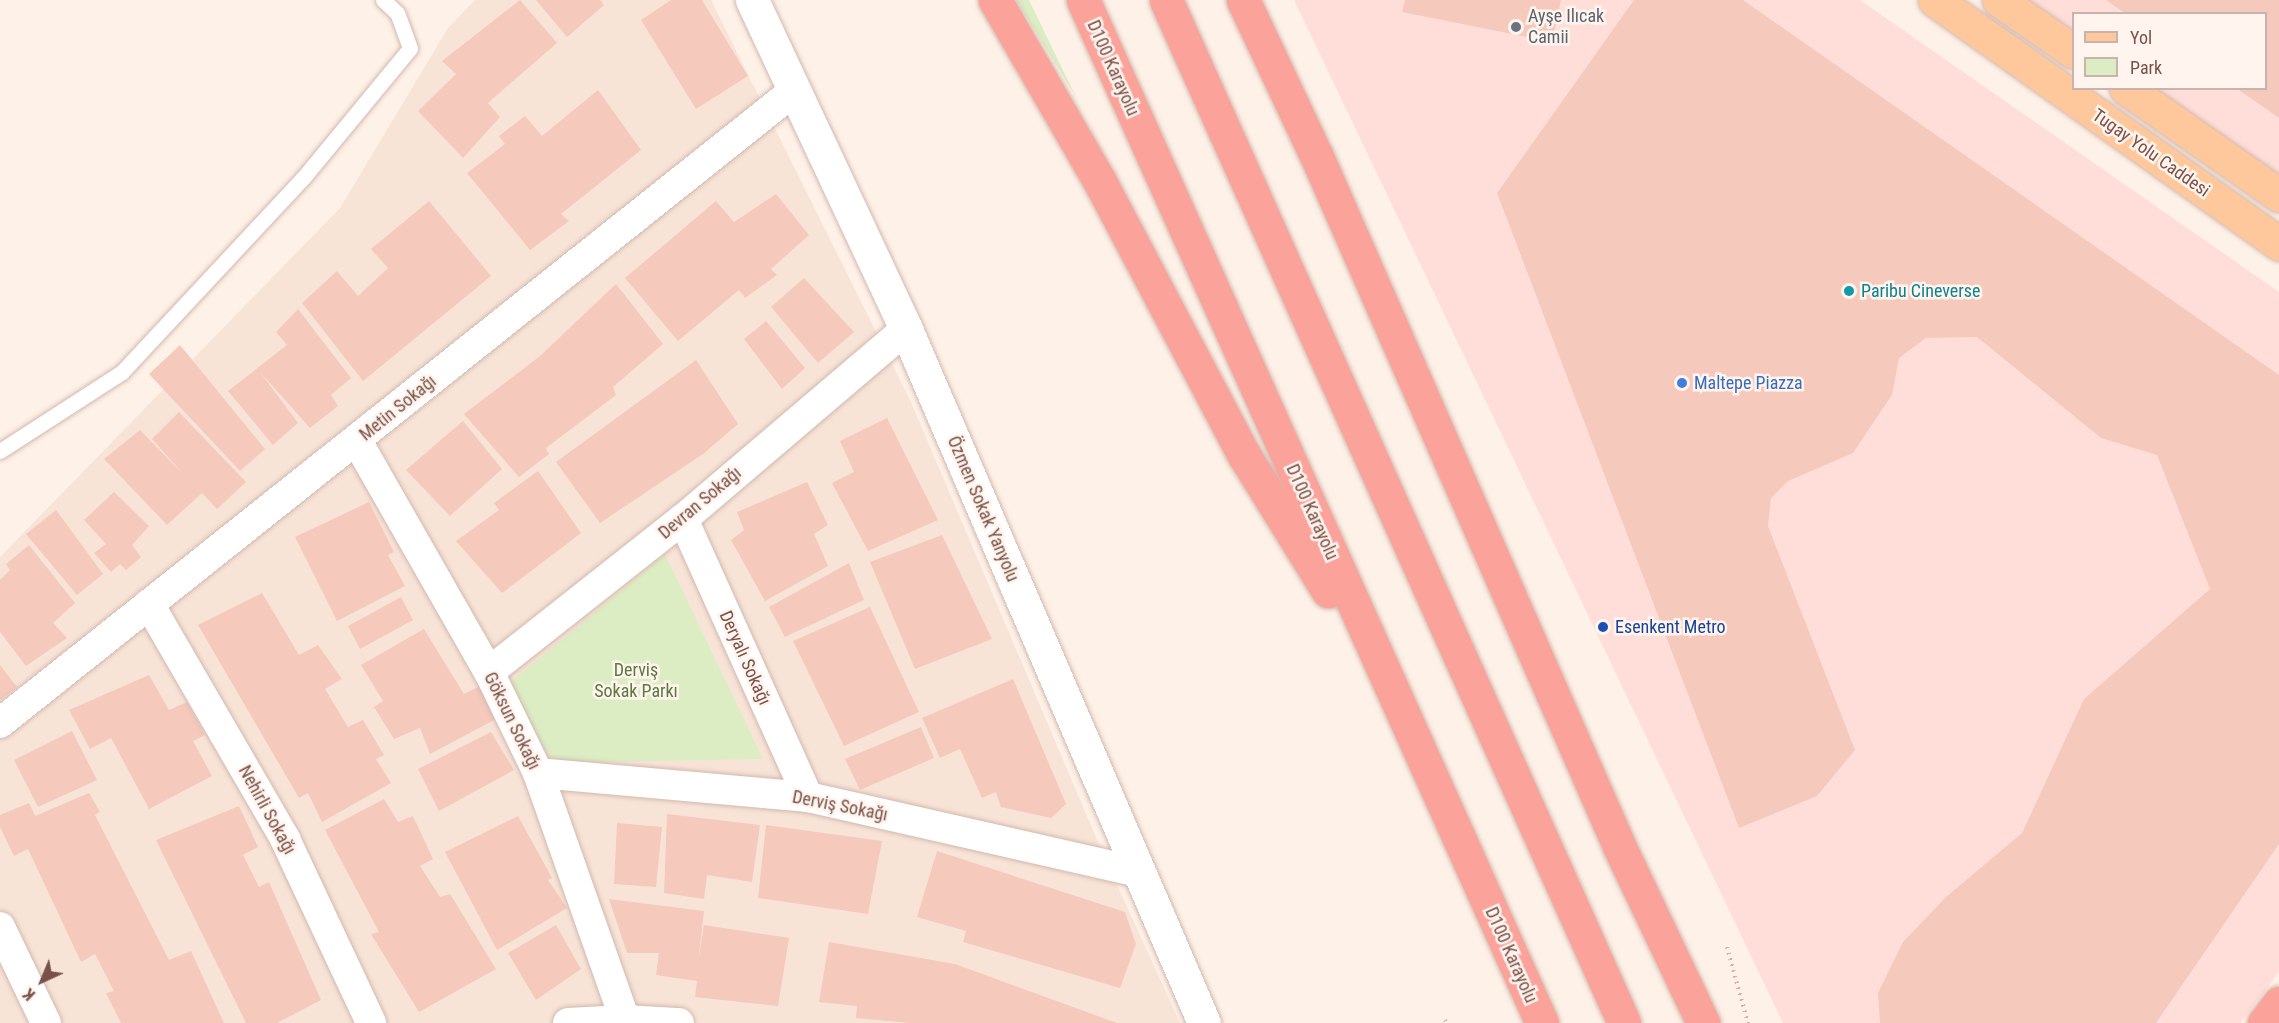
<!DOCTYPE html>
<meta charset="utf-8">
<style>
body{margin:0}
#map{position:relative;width:2279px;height:1023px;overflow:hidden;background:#fef1e7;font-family:"Roboto Condensed",sans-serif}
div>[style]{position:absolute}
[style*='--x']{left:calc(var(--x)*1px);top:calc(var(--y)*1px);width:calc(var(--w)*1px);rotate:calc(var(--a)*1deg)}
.residential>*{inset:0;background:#f8e4d7}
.commercial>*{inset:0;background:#ffdeda}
.green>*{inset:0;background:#dcedc4}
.building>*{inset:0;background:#f5c9bc}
.path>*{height:4px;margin-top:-2px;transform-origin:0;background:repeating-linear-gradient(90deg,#dbab9f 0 1.5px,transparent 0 6px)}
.roads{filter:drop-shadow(0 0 2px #d3b8ae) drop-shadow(0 0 2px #d3b8ae)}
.lane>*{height:15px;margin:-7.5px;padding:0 7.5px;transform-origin:7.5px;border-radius:7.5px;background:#fff}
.street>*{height:30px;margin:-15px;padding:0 15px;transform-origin:15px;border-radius:15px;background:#fff}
.secondary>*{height:33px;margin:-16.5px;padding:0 16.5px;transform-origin:16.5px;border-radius:16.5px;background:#fff}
.primary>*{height:33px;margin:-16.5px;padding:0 16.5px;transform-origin:16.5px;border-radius:16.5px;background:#ffc89c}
.highway>*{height:33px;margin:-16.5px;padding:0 16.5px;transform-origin:16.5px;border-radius:16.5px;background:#fba29a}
.dots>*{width:16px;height:16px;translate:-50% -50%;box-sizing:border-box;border:3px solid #fff5ee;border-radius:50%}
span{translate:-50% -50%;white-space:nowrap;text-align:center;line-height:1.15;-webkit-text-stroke:5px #fff5ee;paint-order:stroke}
.worship-label{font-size:18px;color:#5b616d}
.left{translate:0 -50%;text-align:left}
.street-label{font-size:18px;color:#7a5149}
.culture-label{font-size:18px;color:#0d838f}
.shop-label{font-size:18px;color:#366cbe}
.transit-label{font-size:18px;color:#164399}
.park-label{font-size:18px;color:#5a7a3d}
.legend{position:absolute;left:2072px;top:12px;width:195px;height:78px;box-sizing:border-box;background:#fff5ee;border:2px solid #cab3ac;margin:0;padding:8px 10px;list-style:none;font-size:18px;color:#7a5149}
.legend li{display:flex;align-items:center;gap:12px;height:30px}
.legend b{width:30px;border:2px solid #cab3ac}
.north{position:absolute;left:12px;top:951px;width:60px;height:60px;-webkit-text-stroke:4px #fff5ee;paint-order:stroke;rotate:224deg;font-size:16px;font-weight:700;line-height:24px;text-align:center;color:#7a5149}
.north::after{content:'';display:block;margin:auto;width:21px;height:27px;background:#7a5149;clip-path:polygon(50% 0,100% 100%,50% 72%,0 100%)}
</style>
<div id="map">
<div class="residential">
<div style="clip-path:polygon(475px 0,711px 0,911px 402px,1104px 856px,1180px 1023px,0 1023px,0 557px,340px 208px,448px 28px)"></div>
</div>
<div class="commercial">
<div style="clip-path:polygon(1294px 0,1860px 0,2279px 292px,2279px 972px,2240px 1023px,1783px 1023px)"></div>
<div style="clip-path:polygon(2015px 0,2279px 0,2279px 180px,2145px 89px,2266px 88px,2266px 14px,2074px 14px,2073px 40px)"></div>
</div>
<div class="green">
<div style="clip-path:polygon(1016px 0,1029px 0,1076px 97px)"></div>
<div style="clip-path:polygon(665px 554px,763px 759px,553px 763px,507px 685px)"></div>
</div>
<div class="building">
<div style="clip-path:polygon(520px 0,557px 43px,488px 103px,500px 117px,463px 158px,418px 111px,456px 74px,442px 61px)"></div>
<div style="clip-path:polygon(536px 0,600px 0,604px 5px,567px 37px)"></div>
<div style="clip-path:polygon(671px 0,702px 0,748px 76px,696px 109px,641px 20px)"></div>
<div style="clip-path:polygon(1405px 0,1561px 0,1552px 42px,1402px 12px)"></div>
<div style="clip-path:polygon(1634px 0,1743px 0,2279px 375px,2279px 844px,2156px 1023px,1880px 1023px,1878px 993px,1903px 942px,1946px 897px,2022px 833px,2084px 699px,2210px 589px,2157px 455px,2101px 438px,1977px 337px,1926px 338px,1899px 358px,1892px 395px,1853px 453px,1788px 481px,1771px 498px,1768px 526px,1855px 750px,1817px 796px,1739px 828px,1497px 193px)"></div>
<div style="clip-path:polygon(2106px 0,2279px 0,2279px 118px,2236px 88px,2266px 88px,2266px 14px,2126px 14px)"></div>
<div style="clip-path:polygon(598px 90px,641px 150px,561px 214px,569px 221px,530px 250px,467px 173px,505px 144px,499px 136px,525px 116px,542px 136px)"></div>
<div style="clip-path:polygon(776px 194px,809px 235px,771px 269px,777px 275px,745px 298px,739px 290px,678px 341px,625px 278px,716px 201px,734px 222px)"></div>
<div style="clip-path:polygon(429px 201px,491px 276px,363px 381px,302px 303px,337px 271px,358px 296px,388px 268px,371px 249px)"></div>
<div style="clip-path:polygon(804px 278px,854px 332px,818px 363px,771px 307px)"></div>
<div style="clip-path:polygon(616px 284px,663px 344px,613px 387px,616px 395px,546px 448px,549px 454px,519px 477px,464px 414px,540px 356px)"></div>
<div style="clip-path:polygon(298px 309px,351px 378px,331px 395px,338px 406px,310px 428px,260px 372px,298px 423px,273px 445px,228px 391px,287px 345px,276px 332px)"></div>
<div style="clip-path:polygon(766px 321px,805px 368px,782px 389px,744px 339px)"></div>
<div style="clip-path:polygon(180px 345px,265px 449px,240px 471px,149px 374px)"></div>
<div style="clip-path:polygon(696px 360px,738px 424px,703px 454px,600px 523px,556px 462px)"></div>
<div style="clip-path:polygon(179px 412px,246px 482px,217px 509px,202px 493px,167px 525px,104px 459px,140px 430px,185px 476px,152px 439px)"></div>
<div style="clip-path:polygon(887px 418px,938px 520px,868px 551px,832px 483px,854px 472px,840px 441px)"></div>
<div style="clip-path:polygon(463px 421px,502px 469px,450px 516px,406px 470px)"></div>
<div style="clip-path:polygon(538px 471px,581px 533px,502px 593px,456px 541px,499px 510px,494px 503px)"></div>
<div style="clip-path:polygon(807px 482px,828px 525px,814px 534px,828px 566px,765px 601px,731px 540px,744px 530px,737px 512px)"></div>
<div style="clip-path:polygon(114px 492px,149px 526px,132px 545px,141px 557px,126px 570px,120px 564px,111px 572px,94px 553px,106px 544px,84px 520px)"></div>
<div style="clip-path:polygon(369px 502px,394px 552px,388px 555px,405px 586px,337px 621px,295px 537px)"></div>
<div style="clip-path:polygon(56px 510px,103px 574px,77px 595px,26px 534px)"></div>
<div style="clip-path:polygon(942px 535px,992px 639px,915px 669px,870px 562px)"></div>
<div style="clip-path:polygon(29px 545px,75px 603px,53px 623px,67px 638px,26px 666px,0 632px,0 580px,10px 570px,6px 564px)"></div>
<div style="clip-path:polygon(849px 563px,864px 600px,785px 637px,769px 607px)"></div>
<div style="clip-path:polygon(262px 593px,299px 655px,318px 645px,342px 679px,325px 689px,348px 727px,363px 720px,384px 755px,376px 759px,391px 783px,322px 822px,308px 793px,299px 798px,198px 625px)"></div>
<div style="clip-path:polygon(401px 597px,413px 620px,360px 649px,348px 626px)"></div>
<div style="clip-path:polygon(870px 607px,919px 712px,844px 746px,793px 641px)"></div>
<div style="clip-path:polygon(424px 629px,464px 694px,480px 686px,496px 719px,430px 754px,420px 728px,394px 739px,374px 707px,383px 701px,361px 665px)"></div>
<div style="clip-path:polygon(0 665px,17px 687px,0 700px)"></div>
<div style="clip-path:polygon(149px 675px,169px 710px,187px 702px,205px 735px,193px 741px,212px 776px,149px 809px,111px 738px,90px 749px,69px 710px)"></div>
<div style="clip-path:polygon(1013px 679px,1066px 804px,1051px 818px,1001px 807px,996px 792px,982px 798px,960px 749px,940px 758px,922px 718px)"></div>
<div style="clip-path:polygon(921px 727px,934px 758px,860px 790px,845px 759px)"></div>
<div style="clip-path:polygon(72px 731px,97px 780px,38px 807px,14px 760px)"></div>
<div style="clip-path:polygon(491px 732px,514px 770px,439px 811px,418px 769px)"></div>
<div style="clip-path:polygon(89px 793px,100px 812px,95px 815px,169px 960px,191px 951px,224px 1023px,121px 1023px,106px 993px,114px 991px,95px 954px,81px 962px,28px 849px,14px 856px,0 827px,0 815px,29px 803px,35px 816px)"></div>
<div style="clip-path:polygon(384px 799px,398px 822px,413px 816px,433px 859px,420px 866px,440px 897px,450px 894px,496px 969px,419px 1012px,371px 934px,379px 932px,325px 830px)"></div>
<div style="clip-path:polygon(239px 806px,258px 847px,243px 855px,259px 887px,269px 882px,321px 1000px,277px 1023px,246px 1023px,156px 840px)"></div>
<div style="clip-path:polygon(667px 814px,760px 825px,752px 882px,707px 875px,704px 899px,664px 893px)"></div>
<div style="clip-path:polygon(518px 816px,552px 878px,548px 880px,567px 908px,497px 950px,445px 852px)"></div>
<div style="clip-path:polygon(617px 823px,662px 827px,656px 887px,614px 884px)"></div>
<div style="clip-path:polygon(766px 825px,882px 841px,868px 914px,758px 898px)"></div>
<div style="clip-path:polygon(937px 851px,1125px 912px,1136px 944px,1120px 988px,963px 942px,966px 931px,917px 917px)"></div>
<div style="clip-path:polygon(609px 899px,704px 911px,698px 963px,704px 925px,789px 938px,778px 1006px,695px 997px,697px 981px,656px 975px,659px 953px,627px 953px)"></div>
<div style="clip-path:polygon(556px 925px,581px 969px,536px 1000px,508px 953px)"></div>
<div style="clip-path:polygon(829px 942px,955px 964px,1117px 1023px,910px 1023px,856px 1018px,857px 1006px,819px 1002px)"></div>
</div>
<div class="path">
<div style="--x:1727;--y:947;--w:79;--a:74.6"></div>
<div style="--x:1445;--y:1020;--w:4;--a:56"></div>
</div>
<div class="roads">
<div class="lane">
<div style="--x:0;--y:451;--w:145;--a:-32.9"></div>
<div style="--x:122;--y:372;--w:265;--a:-47"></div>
<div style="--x:303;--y:178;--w:168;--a:-50.5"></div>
<div style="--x:410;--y:48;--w:37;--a:-110"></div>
<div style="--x:397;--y:13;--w:19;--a:-137"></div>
</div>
<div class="street">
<div style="--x:357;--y:441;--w:266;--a:60.3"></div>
<div style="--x:489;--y:672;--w:112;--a:64.1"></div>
<div style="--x:538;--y:773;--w:262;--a:70.6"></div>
<div style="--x:683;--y:519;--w:305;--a:65.8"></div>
<div style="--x:149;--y:604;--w:272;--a:59.9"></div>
<div style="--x:285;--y:839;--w:203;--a:64.9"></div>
<div style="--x:489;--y:672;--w:247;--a:-38.3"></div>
<div style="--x:683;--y:519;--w:293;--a:-40.4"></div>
<div style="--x:0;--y:723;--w:1015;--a:-38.52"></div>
<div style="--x:538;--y:773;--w:271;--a:5.1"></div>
<div style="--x:808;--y:797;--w:338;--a:12.8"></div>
<div style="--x:0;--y:927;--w:106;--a:64.4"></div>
<div style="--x:568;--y:1023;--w:57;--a:-3"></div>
<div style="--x:625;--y:1020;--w:54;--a:3.2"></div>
</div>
<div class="secondary">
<div style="--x:752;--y:0;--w:363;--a:64.9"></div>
<div style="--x:906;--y:329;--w:755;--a:66.76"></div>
</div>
<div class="primary">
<div style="--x:1935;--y:0;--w:422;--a:35.3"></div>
<div style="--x:1999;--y:0;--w:91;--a:34.7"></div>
<div style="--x:2126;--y:88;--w:187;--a:35"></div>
</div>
<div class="highway">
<div style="--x:995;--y:0;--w:210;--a:60"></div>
<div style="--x:1100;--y:182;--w:309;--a:62.2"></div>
<div style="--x:1244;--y:455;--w:160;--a:58.3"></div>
<div style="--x:1083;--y:0;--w:1121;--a:65.84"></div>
<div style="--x:1166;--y:0;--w:1121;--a:65.88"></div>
<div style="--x:1243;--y:0;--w:174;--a:64.8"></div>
<div style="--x:1317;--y:157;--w:755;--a:66.32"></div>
<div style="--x:1620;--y:848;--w:194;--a:64.6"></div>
<div style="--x:2264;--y:1023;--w:25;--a:-53"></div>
</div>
</div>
<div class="dots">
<div style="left:1516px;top:27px;background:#6b7280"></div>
<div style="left:1849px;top:291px;background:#0f9aa8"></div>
<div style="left:1682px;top:383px;background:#3f7fe0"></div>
<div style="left:1603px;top:627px;background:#1a4fb4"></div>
</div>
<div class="worship-label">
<span class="left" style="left:1528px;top:27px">Ayşe Ilıcak<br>Camii</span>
</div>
<div class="street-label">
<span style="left:1113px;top:68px;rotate:66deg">D100 Karayolu</span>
<span style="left:2151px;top:153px;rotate:35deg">Tugay Yolu Caddesi</span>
<span style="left:398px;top:408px;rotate:-39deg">Metin Sokağı</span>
<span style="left:700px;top:503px;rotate:-40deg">Devran Sokağı</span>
<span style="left:983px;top:509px;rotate:67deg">Özmen Sokak Yanyolu</span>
<span style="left:1312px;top:512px;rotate:66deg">D100 Karayolu</span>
<span style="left:745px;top:658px;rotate:66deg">Deryalı Sokağı</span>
<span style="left:512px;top:721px;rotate:64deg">Göksun Sokağı</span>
<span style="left:840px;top:806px;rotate:11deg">Derviş Sokağı</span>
<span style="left:267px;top:810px;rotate:61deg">Nehirli Sokağı</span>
<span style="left:1511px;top:955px;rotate:66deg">D100 Karayolu</span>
</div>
<div class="culture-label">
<span class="left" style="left:1861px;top:291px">Paribu Cineverse</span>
</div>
<div class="shop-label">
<span class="left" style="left:1694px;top:383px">Maltepe Piazza</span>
</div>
<div class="transit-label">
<span class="left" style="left:1615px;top:627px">Esenkent Metro</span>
</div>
<div class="park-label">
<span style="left:636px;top:681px">Derviş<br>Sokak Parkı</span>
</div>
<ul class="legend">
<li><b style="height:8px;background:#ffc89c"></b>Yol</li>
<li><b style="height:16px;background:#dcedc4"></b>Park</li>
</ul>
<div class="north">K</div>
</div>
